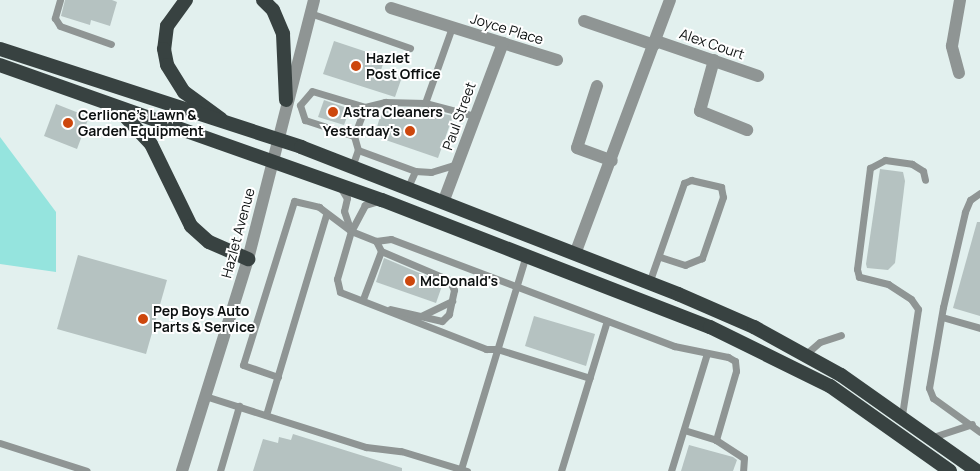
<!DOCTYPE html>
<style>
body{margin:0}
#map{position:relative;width:980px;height:471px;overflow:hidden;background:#e2f0ee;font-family:Manrope,sans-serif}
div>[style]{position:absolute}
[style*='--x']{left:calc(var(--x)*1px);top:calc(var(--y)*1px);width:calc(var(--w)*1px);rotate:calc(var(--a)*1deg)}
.green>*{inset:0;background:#95e4de}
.building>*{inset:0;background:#b5c2c1}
.service>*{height:7px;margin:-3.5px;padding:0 3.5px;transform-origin:3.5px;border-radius:3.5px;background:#8f9594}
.minor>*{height:12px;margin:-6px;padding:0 6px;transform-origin:6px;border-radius:6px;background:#8f9594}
.tertiary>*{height:12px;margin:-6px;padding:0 6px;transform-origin:6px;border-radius:6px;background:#8f9594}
.trunk>*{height:14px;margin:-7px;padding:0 7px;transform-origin:7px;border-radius:7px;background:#384241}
.dots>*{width:14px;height:14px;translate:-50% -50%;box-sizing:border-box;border:2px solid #fff;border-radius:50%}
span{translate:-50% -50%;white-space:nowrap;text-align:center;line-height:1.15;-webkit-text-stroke:4px #fff;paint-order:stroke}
.street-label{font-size:14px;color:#0d1111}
.poi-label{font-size:14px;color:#0d1111;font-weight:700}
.left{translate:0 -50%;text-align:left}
.right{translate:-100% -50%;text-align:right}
</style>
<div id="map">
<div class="green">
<div style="clip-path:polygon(0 137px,56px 212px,56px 272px,0 264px)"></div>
</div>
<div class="building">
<div style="clip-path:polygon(65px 0,112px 0,117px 2px,110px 26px,91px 20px,90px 25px,61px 16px)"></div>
<div style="clip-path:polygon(334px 41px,385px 58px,381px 70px,402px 77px,395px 97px,323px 74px)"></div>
<div style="clip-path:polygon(324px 100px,350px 109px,344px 125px,318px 117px)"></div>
<div style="clip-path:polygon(56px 104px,89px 117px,77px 149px,44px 136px)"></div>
<div style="clip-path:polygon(383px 108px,419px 108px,453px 116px,438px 158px,374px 136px)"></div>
<div style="clip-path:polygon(880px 169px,903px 172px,905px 181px,895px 263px,888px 270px,867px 268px,866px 264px)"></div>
<div style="clip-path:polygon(977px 222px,980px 222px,980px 316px,953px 308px)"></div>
<div style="clip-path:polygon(78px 255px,167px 280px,146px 354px,57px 329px)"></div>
<div style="clip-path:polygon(384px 258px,443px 283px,436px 303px,376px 282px)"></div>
<div style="clip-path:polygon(534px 316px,595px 334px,586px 366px,525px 346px)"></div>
<div style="clip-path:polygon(293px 434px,402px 468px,402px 471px,253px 471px,263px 439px,278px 443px,279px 437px,291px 440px)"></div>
<div style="clip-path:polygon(689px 445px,733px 457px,737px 460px,733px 471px,681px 471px)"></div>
</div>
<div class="service">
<div style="--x:60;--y:0;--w:19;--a:106"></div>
<div style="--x:55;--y:18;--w:9;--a:58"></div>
<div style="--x:60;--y:26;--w:54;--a:19.4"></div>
<div style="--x:310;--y:13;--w:106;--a:19.3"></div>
<div style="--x:425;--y:103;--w:52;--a:14.6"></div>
<div style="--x:300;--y:105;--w:18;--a:-49"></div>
<div style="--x:312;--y:91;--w:55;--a:16.8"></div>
<div style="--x:365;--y:107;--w:21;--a:-14"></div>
<div style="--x:385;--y:102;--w:40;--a:1.4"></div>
<div style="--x:425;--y:103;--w:81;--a:-70.4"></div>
<div style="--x:300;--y:105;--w:16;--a:72"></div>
<div style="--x:305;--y:120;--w:52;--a:18.1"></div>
<div style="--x:358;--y:150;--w:61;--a:20.2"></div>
<div style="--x:415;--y:171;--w:16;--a:4"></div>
<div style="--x:431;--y:172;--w:27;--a:-17"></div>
<div style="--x:352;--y:167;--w:18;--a:-71"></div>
<div style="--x:358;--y:150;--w:15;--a:-106"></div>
<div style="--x:354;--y:136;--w:31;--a:-69"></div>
<div style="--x:340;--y:187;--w:13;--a:58"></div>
<div style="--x:347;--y:198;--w:13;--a:103"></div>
<div style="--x:344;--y:211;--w:21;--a:71"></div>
<div style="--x:408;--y:187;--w:17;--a:-66"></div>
<div style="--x:980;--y:193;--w:12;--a:145"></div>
<div style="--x:970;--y:200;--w:13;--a:113"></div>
<div style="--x:965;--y:212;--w:98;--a:103"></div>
<div style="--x:943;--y:307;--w:82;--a:99.8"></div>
<div style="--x:929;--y:388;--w:11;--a:68"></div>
<div style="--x:933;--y:398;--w:58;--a:35.9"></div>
<div style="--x:379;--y:201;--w:15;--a:164"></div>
<div style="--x:365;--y:205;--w:30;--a:118"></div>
<div style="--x:351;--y:231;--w:50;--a:106.3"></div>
<div style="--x:337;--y:279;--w:13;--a:77"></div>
<div style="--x:340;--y:292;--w:157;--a:21.3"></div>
<div style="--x:486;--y:349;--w:11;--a:0"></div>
<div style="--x:497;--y:349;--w:97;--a:17.3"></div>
<div style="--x:376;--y:241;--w:11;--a:63"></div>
<div style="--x:381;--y:251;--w:74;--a:23.1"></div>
<div style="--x:449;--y:280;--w:11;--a:63"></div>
<div style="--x:454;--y:290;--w:25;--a:102"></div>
<div style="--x:449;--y:314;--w:10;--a:135"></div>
<div style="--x:442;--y:321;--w:53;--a:-167"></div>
<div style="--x:649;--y:283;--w:106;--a:-70.7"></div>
<div style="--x:684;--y:183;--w:8;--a:-23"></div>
<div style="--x:691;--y:180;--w:31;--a:13"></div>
<div style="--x:721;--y:187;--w:10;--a:79"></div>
<div style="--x:723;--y:197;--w:65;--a:109"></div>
<div style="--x:702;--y:258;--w:18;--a:158"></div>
<div style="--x:685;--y:265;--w:26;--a:-162"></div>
<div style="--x:363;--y:299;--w:51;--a:-69.4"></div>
<div style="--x:419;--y:317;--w:37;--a:-26"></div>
<div style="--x:942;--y:317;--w:40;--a:16"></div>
<div style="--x:806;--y:354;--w:18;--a:-41"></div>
<div style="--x:820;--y:342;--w:22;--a:-18"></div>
<div style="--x:278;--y:377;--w:37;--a:-161"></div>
<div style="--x:243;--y:365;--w:172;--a:-72.7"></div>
<div style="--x:294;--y:201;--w:26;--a:13"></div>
<div style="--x:319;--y:207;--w:40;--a:37"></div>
<div style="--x:351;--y:231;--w:27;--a:22"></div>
<div style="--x:376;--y:241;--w:15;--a:-8"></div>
<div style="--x:391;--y:239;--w:303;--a:20.7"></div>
<div style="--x:674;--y:346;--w:55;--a:11.5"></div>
<div style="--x:728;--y:357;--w:8;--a:30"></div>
<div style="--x:735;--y:361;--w:10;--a:84"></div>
<div style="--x:736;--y:371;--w:72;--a:106.2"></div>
<div style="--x:205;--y:396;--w:169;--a:17.6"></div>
<div style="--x:366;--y:447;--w:35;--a:7"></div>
<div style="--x:401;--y:451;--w:69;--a:16.9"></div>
<div style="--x:266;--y:415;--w:209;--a:-73.3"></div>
<div style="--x:902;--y:415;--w:107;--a:-81.4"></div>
<div style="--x:918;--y:309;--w:12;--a:-125"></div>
<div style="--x:911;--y:299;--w:27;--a:-147"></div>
<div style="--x:888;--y:284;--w:30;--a:-166"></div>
<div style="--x:859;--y:277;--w:8;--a:-104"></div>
<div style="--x:857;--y:269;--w:102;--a:-82.7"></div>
<div style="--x:870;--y:168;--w:17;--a:-28"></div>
<div style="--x:885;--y:160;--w:27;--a:8"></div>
<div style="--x:912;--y:164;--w:13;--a:32"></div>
<div style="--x:923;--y:171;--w:9;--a:77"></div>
<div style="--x:684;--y:430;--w:34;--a:17"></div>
<div style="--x:716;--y:440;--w:33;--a:33"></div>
<div style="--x:744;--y:458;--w:13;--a:94"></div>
<div style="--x:933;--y:437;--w:41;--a:-18.4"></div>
<div style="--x:0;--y:443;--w:91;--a:17.8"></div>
<div style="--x:461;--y:469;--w:224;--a:-73.1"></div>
<div style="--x:220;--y:471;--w:68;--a:-73.7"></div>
<div style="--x:561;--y:471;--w:157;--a:-73"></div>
<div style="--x:671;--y:471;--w:123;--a:-73"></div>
</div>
<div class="minor">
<div style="--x:391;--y:8;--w:174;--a:17.4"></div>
<div style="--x:584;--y:21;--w:74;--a:18.9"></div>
<div style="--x:656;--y:41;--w:108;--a:18.9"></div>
<div style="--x:714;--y:60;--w:53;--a:105.4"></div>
<div style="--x:700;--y:111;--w:51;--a:22"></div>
<div style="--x:959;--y:73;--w:28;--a:-105"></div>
<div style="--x:952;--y:46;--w:47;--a:-80.1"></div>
<div style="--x:597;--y:86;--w:65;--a:107.9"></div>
<div style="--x:577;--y:148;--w:37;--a:20"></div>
<div style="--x:444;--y:200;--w:168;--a:-69.4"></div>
<div style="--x:575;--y:254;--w:271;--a:-69.5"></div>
</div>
<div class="tertiary">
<div style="--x:182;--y:471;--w:222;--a:-72.7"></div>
<div style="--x:248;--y:259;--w:267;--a:-75.7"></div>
</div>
<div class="trunk">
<div style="--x:186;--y:0;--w:32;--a:126"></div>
<div style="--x:167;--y:26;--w:23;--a:97"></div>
<div style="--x:164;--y:49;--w:16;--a:79"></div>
<div style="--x:167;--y:65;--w:32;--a:58"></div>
<div style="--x:184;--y:92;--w:46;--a:36.1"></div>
<div style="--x:263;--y:0;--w:14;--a:45"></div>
<div style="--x:273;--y:10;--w:26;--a:67"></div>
<div style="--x:283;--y:34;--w:66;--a:87.4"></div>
<div style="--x:0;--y:49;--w:317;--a:18"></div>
<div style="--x:301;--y:147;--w:405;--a:21.3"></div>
<div style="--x:678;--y:294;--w:83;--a:23.5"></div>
<div style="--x:754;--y:327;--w:99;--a:28.9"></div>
<div style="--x:841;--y:375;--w:166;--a:35.2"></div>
<div style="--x:0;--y:65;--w:405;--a:19.5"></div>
<div style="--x:382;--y:200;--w:352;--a:21.2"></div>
<div style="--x:710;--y:327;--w:134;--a:26.2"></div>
<div style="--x:830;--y:386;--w:147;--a:35.3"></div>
<div style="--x:120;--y:111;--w:45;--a:46.8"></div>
<div style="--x:151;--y:144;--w:91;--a:64"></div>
<div style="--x:191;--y:226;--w:24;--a:42"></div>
<div style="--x:209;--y:242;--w:43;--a:23.6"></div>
</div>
<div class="dots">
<div style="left:356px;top:66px;background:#cd470d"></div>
<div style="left:333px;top:112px;background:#cd470d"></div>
<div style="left:68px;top:123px;background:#cd470d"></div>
<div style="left:410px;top:131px;background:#cd470d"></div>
<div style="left:410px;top:281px;background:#cd470d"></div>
<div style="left:143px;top:319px;background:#cd470d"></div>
</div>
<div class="street-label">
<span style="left:507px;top:29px;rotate:17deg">Joyce Place</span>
<span style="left:712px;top:44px;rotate:19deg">Alex Court</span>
<span style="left:459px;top:116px;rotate:-70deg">Paul Street</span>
<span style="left:238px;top:233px;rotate:-75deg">Hazlet Avenue</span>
</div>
<div class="poi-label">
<span class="left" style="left:366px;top:66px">Hazlet<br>Post Office</span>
<span class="left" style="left:343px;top:112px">Astra Cleaners</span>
<span class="left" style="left:78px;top:123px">Cerlione's Lawn &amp;<br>Garden Equipment</span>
<span class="right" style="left:400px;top:131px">Yesterday's</span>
<span class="left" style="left:420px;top:281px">McDonald's</span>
<span class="left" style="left:153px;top:319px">Pep Boys Auto<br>Parts &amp; Service</span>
</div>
</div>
